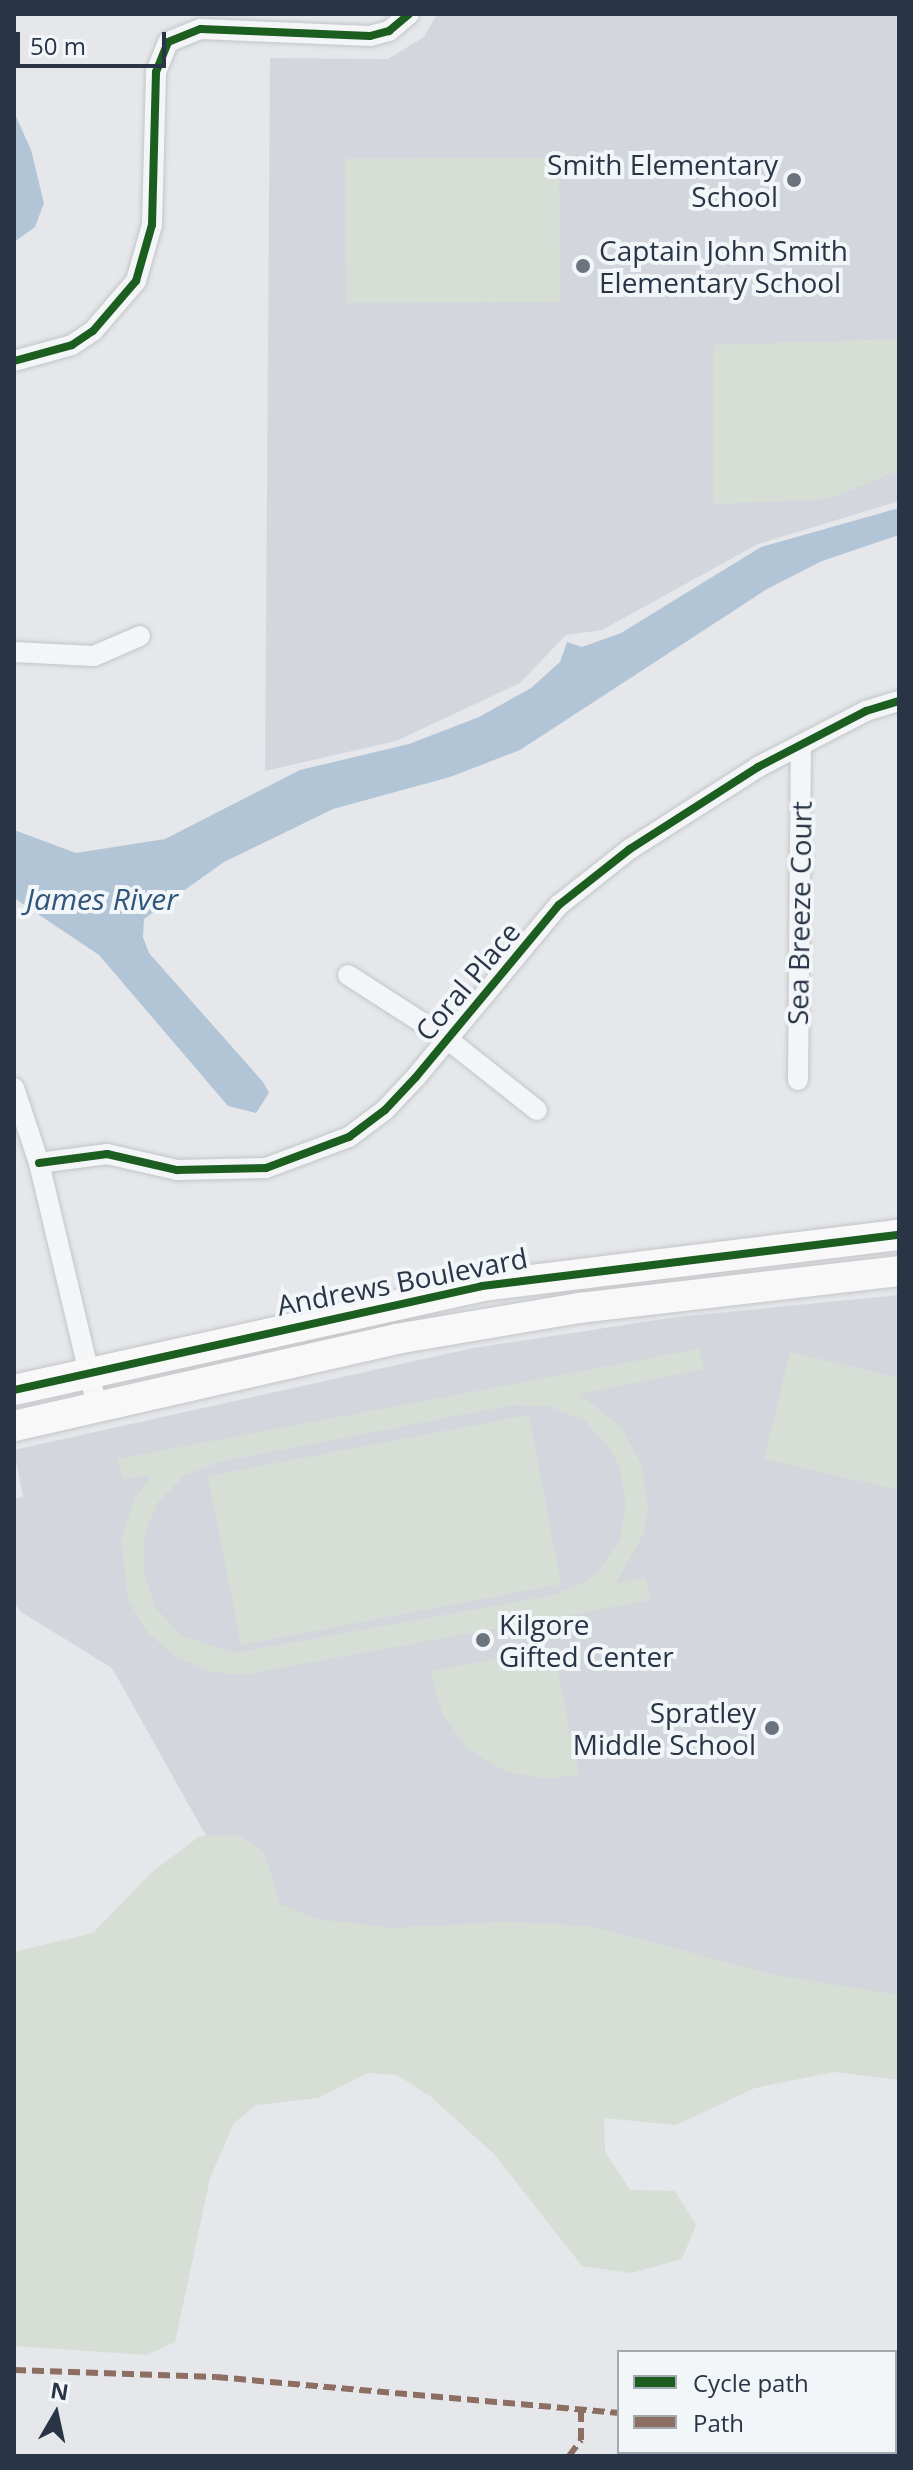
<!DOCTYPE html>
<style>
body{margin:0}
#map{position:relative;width:913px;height:2470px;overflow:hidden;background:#e5e7ea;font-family:"Open Sans",sans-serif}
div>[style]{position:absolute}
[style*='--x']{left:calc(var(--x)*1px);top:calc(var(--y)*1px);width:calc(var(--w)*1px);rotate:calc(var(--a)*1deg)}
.built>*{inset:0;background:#d3d7dd}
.green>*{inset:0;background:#d6ded5}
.water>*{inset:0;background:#b2c5d6}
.roads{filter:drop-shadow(0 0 2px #c3c5c8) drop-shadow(0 0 2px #c3c5c8)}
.street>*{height:20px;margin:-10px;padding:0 10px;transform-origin:10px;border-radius:10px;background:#f4f5f7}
.secondary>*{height:30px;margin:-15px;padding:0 15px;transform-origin:15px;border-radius:15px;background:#f8f8f8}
.quiet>*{height:6px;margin-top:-3px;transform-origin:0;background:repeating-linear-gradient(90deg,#8d6e63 0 12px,transparent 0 18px)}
.cycleway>*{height:8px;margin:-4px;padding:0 4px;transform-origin:4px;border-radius:4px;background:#1b5e20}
.dots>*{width:22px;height:22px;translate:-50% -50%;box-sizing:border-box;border:4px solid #f3f6f9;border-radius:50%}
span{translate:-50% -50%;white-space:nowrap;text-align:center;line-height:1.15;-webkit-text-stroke:8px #f3f6f9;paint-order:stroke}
.poi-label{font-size:28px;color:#293546}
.right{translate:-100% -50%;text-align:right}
.left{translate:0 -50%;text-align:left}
.street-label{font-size:28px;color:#293546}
.water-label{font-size:30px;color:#30567d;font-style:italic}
.frame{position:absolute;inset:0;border:16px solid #293546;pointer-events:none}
.legend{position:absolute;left:617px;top:2350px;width:280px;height:104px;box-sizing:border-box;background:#f3f6f9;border:2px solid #a2a9b1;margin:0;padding:10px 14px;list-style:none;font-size:24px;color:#293546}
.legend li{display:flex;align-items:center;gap:16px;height:40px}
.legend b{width:40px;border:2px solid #a2a9b1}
.north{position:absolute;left:16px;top:2374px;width:80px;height:80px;-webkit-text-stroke:6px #f3f6f9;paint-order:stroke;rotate:9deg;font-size:22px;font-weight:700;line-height:32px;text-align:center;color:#293546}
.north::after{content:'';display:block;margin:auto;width:28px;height:36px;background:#293546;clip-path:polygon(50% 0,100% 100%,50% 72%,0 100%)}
.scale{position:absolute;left:16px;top:32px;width:150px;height:36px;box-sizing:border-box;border:4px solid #293546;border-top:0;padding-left:10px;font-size:24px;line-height:28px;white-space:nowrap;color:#293546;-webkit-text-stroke:6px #f3f6f9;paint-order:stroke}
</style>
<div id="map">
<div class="built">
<div style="clip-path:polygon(437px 14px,899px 14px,899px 501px,758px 544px,602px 630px,566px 635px,520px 683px,396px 741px,265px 771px,270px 58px,388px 59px,424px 37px)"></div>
<div style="clip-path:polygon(899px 1295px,899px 2012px,282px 1971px,112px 1668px,21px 1612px,14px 1602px,14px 1499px,23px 1497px,14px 1450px,473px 1348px,677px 1317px)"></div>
</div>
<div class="green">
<div style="clip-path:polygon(559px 158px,560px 302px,346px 303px,345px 159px)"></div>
<div style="clip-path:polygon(899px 339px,899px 470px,829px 499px,713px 504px,713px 345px)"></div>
<div style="clip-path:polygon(evenodd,699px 1349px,704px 1369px,579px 1394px,622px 1428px,642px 1466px,648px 1506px,644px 1533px,616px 1583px,646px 1578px,651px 1600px,242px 1675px,212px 1672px,176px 1657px,148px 1633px,128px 1600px,121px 1539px,135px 1498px,152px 1475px,122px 1479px,117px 1459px,699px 1349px,513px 1405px,549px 1406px,585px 1421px,611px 1449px,619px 1466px,626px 1503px,620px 1539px,599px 1571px,583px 1583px,550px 1596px,234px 1653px,181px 1635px,156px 1608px,144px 1574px,144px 1536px,158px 1502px,184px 1476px,219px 1462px,513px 1405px)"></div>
<div style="clip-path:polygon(790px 1352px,899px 1378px,899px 1490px,764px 1459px)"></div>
<div style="clip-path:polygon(529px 1415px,561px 1584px,241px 1645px,208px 1476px)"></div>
<div style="clip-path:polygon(534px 1652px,557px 1666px,579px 1775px,546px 1779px,505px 1771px,468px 1749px,443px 1715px,430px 1671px)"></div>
<div style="clip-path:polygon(239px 1835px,264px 1852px,280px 1904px,316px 1919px,391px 1928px,509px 1922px,590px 1926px,775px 1975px,899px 1995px,899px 2080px,834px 2072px,755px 2088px,676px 2125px,604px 2118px,605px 2152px,630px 2190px,675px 2191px,696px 2225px,682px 2259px,631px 2273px,582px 2266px,494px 2154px,430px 2096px,397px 2075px,368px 2073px,318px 2098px,256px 2105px,234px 2123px,210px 2178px,175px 2342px,147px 2355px,14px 2346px,14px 1952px,93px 1933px,152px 1872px,200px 1836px)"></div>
</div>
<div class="water">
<div style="clip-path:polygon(14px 112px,31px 150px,44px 203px,35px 227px,14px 242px)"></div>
<div style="clip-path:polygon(899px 508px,899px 535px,822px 561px,767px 589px,520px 750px,450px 777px,333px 809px,224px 862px,144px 919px,143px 937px,149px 953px,263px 1082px,269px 1093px,256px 1113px,228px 1106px,99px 955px,14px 898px,14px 830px,76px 853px,165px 839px,300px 770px,409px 744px,479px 717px,531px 688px,560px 662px,567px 642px,582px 647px,621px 633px,761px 547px)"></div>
</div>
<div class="roads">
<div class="street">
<div style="--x:14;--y:361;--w:60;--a:-15.4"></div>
<div style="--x:72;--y:345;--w:25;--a:-34"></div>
<div style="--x:93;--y:331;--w:66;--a:-49.3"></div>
<div style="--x:136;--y:281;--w:58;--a:-74.1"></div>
<div style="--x:152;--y:225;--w:153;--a:-88.5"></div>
<div style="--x:156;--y:72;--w:32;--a:-68"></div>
<div style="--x:168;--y:42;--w:35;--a:-22"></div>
<div style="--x:201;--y:29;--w:169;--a:2.4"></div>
<div style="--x:370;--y:36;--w:20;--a:-15"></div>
<div style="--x:389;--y:31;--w:26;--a:-40"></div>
<div style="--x:14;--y:652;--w:80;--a:2.9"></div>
<div style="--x:94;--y:656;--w:50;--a:-23.5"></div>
<div style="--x:348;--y:975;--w:117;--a:32.7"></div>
<div style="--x:446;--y:1038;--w:116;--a:38.4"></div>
<div style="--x:798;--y:1080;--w:334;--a:-89.5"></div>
<div style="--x:14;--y:1088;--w:79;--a:71.6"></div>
<div style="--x:39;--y:1163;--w:251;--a:76.6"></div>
<div style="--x:39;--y:1163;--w:69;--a:-7.5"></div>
<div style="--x:107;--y:1154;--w:72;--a:12.9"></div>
<div style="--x:177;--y:1170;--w:89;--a:-1.3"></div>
<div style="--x:266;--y:1168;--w:89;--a:-20.5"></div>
<div style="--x:349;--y:1137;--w:45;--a:-36.9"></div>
<div style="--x:385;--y:1110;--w:45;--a:-46.8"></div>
<div style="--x:416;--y:1077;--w:224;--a:-50.3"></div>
<div style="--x:559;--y:905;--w:90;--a:-38.3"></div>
<div style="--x:630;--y:849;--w:152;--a:-32.6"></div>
<div style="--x:758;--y:767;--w:122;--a:-27.4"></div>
<div style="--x:866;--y:711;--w:34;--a:-17"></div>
</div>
<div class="secondary">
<div style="--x:14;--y:1390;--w:479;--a:-12.5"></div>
<div style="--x:482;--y:1286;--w:420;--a:-7"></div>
<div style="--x:14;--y:1426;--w:392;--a:-12.8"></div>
<div style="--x:396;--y:1339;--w:187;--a:-9.6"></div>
<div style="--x:580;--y:1308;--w:321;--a:-6.6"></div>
</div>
</div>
<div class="quiet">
<div style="--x:14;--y:2370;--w:202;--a:2"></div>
<div style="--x:216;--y:2377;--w:405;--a:5.1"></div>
<div style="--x:855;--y:2452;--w:4;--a:63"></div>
<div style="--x:569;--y:2456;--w:20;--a:-53"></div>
<div style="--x:581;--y:2440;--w:32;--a:-90"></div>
</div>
<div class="cycleway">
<div style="--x:14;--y:361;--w:60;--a:-15.4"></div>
<div style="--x:72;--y:345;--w:25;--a:-34"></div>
<div style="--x:93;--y:331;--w:66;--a:-49.3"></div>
<div style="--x:136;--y:281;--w:58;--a:-74.1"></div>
<div style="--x:152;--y:225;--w:153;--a:-88.5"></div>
<div style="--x:156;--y:72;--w:32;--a:-68"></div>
<div style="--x:168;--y:42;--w:35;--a:-22"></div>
<div style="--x:201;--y:29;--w:169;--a:2.4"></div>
<div style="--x:370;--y:36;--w:20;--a:-15"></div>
<div style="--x:389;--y:31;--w:26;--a:-40"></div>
<div style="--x:39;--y:1163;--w:69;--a:-7.5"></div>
<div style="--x:107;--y:1154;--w:72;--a:12.9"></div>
<div style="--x:177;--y:1170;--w:89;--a:-1.3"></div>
<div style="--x:266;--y:1168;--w:89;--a:-20.5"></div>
<div style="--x:349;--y:1137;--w:45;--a:-36.9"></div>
<div style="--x:385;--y:1110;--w:45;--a:-46.8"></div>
<div style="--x:416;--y:1077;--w:224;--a:-50.3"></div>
<div style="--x:559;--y:905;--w:90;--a:-38.3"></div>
<div style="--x:630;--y:849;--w:152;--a:-32.6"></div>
<div style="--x:758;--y:767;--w:122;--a:-27.4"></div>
<div style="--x:866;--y:711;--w:34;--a:-17"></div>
<div style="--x:14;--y:1390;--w:479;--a:-12.5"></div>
<div style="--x:482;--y:1286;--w:420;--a:-7"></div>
</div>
<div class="dots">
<div style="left:794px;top:180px;background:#6b737f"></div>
<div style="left:583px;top:266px;background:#6b737f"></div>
<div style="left:483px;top:1640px;background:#6b737f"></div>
<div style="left:772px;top:1728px;background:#6b737f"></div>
</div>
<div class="poi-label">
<span class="right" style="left:778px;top:180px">Smith Elementary<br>School</span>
<span class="left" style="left:599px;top:266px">Captain John Smith<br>Elementary School</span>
<span class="left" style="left:499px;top:1640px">Kilgore<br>Gifted Center</span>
<span class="right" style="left:756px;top:1728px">Spratley<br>Middle School</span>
</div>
<div class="street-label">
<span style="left:799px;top:913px;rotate:-89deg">Sea Breeze Court</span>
<span style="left:467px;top:981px;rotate:-50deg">Coral Place</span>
<span style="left:402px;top:1281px;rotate:-11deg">Andrews Boulevard</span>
</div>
<div class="water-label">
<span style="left:102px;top:899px">James River</span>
</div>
<div class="frame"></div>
<ul class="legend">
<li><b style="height:10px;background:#1b5e20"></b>Cycle path</li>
<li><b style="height:10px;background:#8d6e63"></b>Path</li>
</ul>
<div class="north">N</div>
<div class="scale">50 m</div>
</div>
